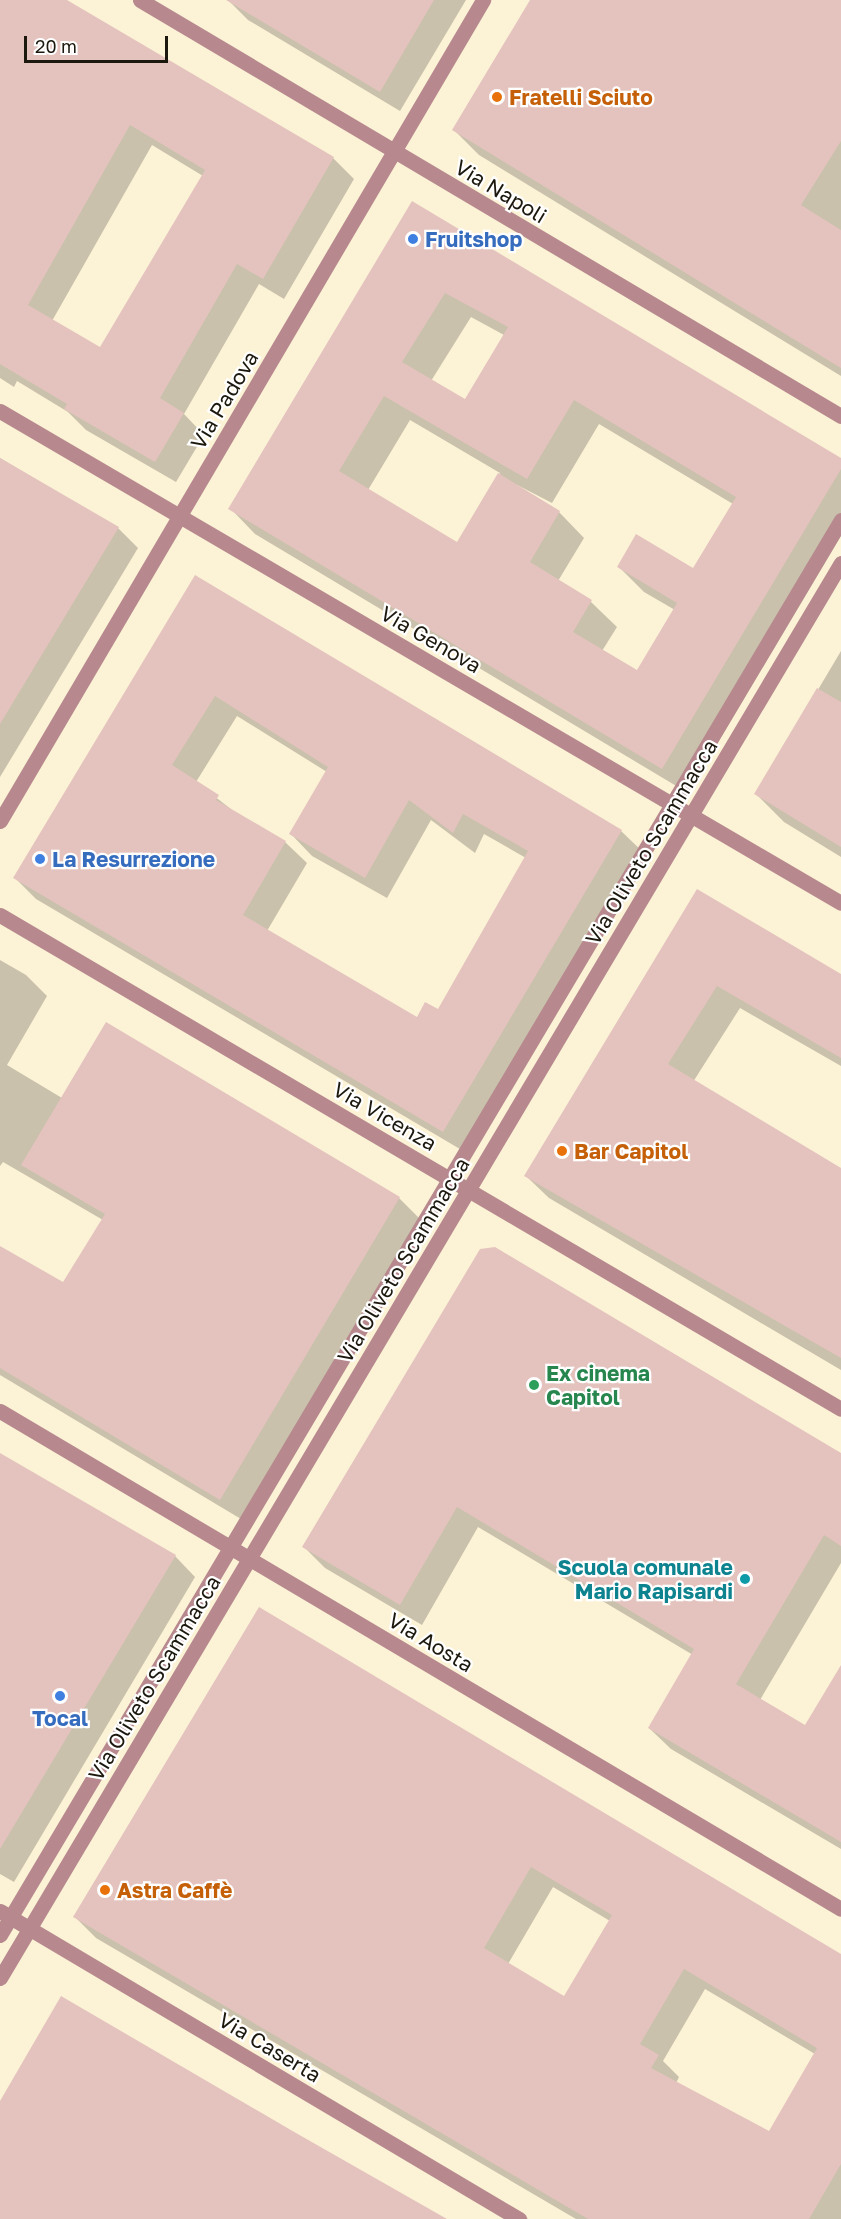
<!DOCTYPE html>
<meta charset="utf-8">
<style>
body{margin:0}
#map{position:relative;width:841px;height:2219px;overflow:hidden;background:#fcf2d6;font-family:"Golos Text",sans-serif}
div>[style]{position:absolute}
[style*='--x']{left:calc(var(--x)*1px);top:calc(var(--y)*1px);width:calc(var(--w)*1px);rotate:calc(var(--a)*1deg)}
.shadow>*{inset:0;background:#0003}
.building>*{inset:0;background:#e4c3be}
.lane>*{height:15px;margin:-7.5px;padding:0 7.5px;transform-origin:7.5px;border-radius:7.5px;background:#b7898e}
.street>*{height:15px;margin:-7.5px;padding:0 7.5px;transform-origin:7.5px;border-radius:7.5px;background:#b7898e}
.dots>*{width:16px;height:16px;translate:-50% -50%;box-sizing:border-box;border:3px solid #fff;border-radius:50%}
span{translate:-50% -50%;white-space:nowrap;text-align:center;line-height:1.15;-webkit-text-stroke:4.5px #fff;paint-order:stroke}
.food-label{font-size:21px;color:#c56008;font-weight:700}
.left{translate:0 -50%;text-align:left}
.street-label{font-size:21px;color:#1c180e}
.shop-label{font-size:21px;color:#366cbe;font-weight:700}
.leisure-label{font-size:21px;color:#27864d;font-weight:700}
.culture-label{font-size:21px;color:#0d838f;font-weight:700}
.right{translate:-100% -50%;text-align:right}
.scale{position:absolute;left:24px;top:36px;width:144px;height:27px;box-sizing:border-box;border:3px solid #1c180e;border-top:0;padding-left:8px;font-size:18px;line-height:21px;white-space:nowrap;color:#1c180e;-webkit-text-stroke:4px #fff;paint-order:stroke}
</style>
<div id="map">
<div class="shadow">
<div style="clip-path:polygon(evenodd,0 0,65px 0,333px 158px,354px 179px,284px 299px,259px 284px,184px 414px,204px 435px,176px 482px,86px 430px,68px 412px,17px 381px,14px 387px,0 378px,0 0,152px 145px,203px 176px,100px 349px,52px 321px,152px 145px)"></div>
<div style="clip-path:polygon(228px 0,466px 0,400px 111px,248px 20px)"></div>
<div style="clip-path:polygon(532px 0,841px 0,841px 376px,479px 155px,454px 130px)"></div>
<div style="clip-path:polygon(evenodd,412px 203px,841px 460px,841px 536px,688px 793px,255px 534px,230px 508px,412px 203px,471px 317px,504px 335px,466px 401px,431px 381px,471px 317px,412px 203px,410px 420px,500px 473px,457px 544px,368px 490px,410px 420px,412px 203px,599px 424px,733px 504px,694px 570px,619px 567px,644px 592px,675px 610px,637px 672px,602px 651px,617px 627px,591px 602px,558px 581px,584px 538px,559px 512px,500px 476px,552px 503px,599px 424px)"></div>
<div style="clip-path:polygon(0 458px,118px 528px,138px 548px,0 777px)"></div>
<div style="clip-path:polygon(evenodd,195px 577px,621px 831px,643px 852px,465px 1152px,36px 899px,15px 878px,195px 577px,237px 716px,327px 772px,291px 834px,312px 856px,387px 898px,431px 820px,475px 853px,484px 834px,526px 858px,439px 1011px,417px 1019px,267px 931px,307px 863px,285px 842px,236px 813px,196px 782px,237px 716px)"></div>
<div style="clip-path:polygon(841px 651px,841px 857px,784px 822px,756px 794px)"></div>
<div style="clip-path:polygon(698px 891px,841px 976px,841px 1066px,740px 1008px,693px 1082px,841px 1172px,841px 1370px,549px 1198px,526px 1176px)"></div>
<div style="clip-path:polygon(0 960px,26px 975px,47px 996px,7px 1065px,62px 1098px,399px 1198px,420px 1219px,241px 1519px,0 1375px,0 1257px,63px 1284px,103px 1220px,3px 1162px,0 1166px)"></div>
<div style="clip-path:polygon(481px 1250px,841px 1454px,841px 1563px,760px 1700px,805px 1727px,841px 1668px,841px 1849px,671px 1749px,649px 1728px,693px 1655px,478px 1527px,422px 1625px,325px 1568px,304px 1547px)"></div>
<div style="clip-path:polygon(0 1455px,175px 1556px,195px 1577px,14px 1882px,0 1874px)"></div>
<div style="clip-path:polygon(evenodd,260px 1609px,841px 1955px,841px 2219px,576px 2219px,96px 1938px,75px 1917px,260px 1609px,553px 1887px,610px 1921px,564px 1998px,508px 1964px,553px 1887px,260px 1609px,705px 1989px,815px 2054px,769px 2133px,676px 2083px,679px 2077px,663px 2061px,705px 1989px)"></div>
</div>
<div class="building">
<div style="clip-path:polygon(evenodd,0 0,67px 0,334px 157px,263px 279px,237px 264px,160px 398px,184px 413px,155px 462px,64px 409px,67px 404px,0 364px,0 0,130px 125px,205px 170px,100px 347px,28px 305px,130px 125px)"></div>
<div style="clip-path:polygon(226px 0,434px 0,380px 92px)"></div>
<div style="clip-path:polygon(530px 0,841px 0,841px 141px,801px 205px,841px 230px,841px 368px,452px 130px)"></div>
<div style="clip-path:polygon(evenodd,412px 201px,841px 458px,841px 469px,662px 769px,228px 509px,412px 201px,445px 293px,508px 327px,465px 399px,402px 362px,445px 293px,412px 201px,384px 396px,527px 479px,574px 400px,736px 497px,693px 568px,636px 534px,617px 567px,677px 603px,637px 670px,573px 632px,592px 600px,530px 562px,560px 511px,498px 473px,457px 542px,339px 471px,384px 396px)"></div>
<div style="clip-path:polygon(0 458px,119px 527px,0 724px)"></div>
<div style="clip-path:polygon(evenodd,195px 575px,622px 830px,443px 1132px,13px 878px,195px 575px,215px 696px,328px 767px,289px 834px,365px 878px,409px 800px,453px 833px,463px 814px,528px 851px,438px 1009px,425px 1002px,417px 1017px,243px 915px,286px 841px,216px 800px,219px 795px,172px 765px,215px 696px)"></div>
<div style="clip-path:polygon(817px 688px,841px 702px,841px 847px,754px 794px)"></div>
<div style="clip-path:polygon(697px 889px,841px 974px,841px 1058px,717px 986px,668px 1064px,841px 1168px,841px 1358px,524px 1176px)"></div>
<div style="clip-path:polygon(106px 1022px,400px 1197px,220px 1500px,0 1368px,0 1246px,63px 1282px,105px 1214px,21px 1165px)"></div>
<div style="clip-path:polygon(495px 1247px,841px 1453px,841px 1546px,824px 1535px,736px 1684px,805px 1725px,841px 1665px,841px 1842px,648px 1728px,694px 1649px,457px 1507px,400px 1605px,302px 1547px,480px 1249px)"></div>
<div style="clip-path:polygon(0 1453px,176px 1555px,0 1849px)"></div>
<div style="clip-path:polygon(evenodd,259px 1607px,841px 1954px,841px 2164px,809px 2219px,588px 2219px,73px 1917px,259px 1607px,531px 1867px,612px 1915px,564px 1996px,484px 1948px,531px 1867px,259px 1607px,684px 1969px,817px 2048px,769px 2131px,651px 2068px,659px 2055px,640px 2044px,684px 1969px)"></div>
<div style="clip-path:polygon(61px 1996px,296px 2133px,447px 2219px,0 2219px,0 2101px)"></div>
</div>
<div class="lane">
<div style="--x:0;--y:1935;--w:1646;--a:-59.28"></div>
</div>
<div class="street">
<div style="--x:140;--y:0;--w:815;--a:30.69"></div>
<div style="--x:0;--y:411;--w:974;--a:30.33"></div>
<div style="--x:0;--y:821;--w:953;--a:-59.53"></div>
<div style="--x:0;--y:915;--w:975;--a:30.43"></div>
<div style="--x:0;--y:1411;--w:977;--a:30.63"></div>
<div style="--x:0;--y:1911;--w:604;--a:30.69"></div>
<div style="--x:0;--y:1978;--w:1646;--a:-59.28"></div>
</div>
<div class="dots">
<div style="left:497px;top:97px;background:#e8710a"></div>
<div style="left:413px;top:239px;background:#3f7fe0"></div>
<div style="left:40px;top:859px;background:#3f7fe0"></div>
<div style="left:562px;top:1151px;background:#e8710a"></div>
<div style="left:534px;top:1385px;background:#2e9e5b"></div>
<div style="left:745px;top:1579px;background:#0f9aa8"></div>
<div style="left:60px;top:1696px;background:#3f7fe0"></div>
<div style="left:105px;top:1890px;background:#e8710a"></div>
</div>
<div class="food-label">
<span class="left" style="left:509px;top:97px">Fratelli Sciuto</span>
<span class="left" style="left:574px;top:1151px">Bar Capitol</span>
<span class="left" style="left:117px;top:1890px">Astra Caffè</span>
</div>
<div class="street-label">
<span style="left:501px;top:191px;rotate:31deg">Via Napoli</span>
<span style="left:224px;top:400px;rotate:-59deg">Via Padova</span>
<span style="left:431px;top:639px;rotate:30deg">Via Genova</span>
<span style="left:651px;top:842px;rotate:-59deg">Via Oliveto Scammacca</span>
<span style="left:385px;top:1116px;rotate:30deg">Via Vicenza</span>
<span style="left:403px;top:1260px;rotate:-59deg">Via Oliveto Scammacca</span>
<span style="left:431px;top:1642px;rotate:31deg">Via Aosta</span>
<span style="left:154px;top:1678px;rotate:-59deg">Via Oliveto Scammacca</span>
<span style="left:270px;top:2047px;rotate:31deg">Via Caserta</span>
</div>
<div class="shop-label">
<span class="left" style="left:425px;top:239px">Fruitshop</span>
<span class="left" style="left:52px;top:859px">La Resurrezione</span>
<span style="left:60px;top:1718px">Tocal</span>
</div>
<div class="leisure-label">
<span class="left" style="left:546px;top:1385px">Ex cinema<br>Capitol</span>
</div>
<div class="culture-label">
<span class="right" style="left:733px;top:1579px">Scuola comunale<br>Mario Rapisardi</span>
</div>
<div class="scale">20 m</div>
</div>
